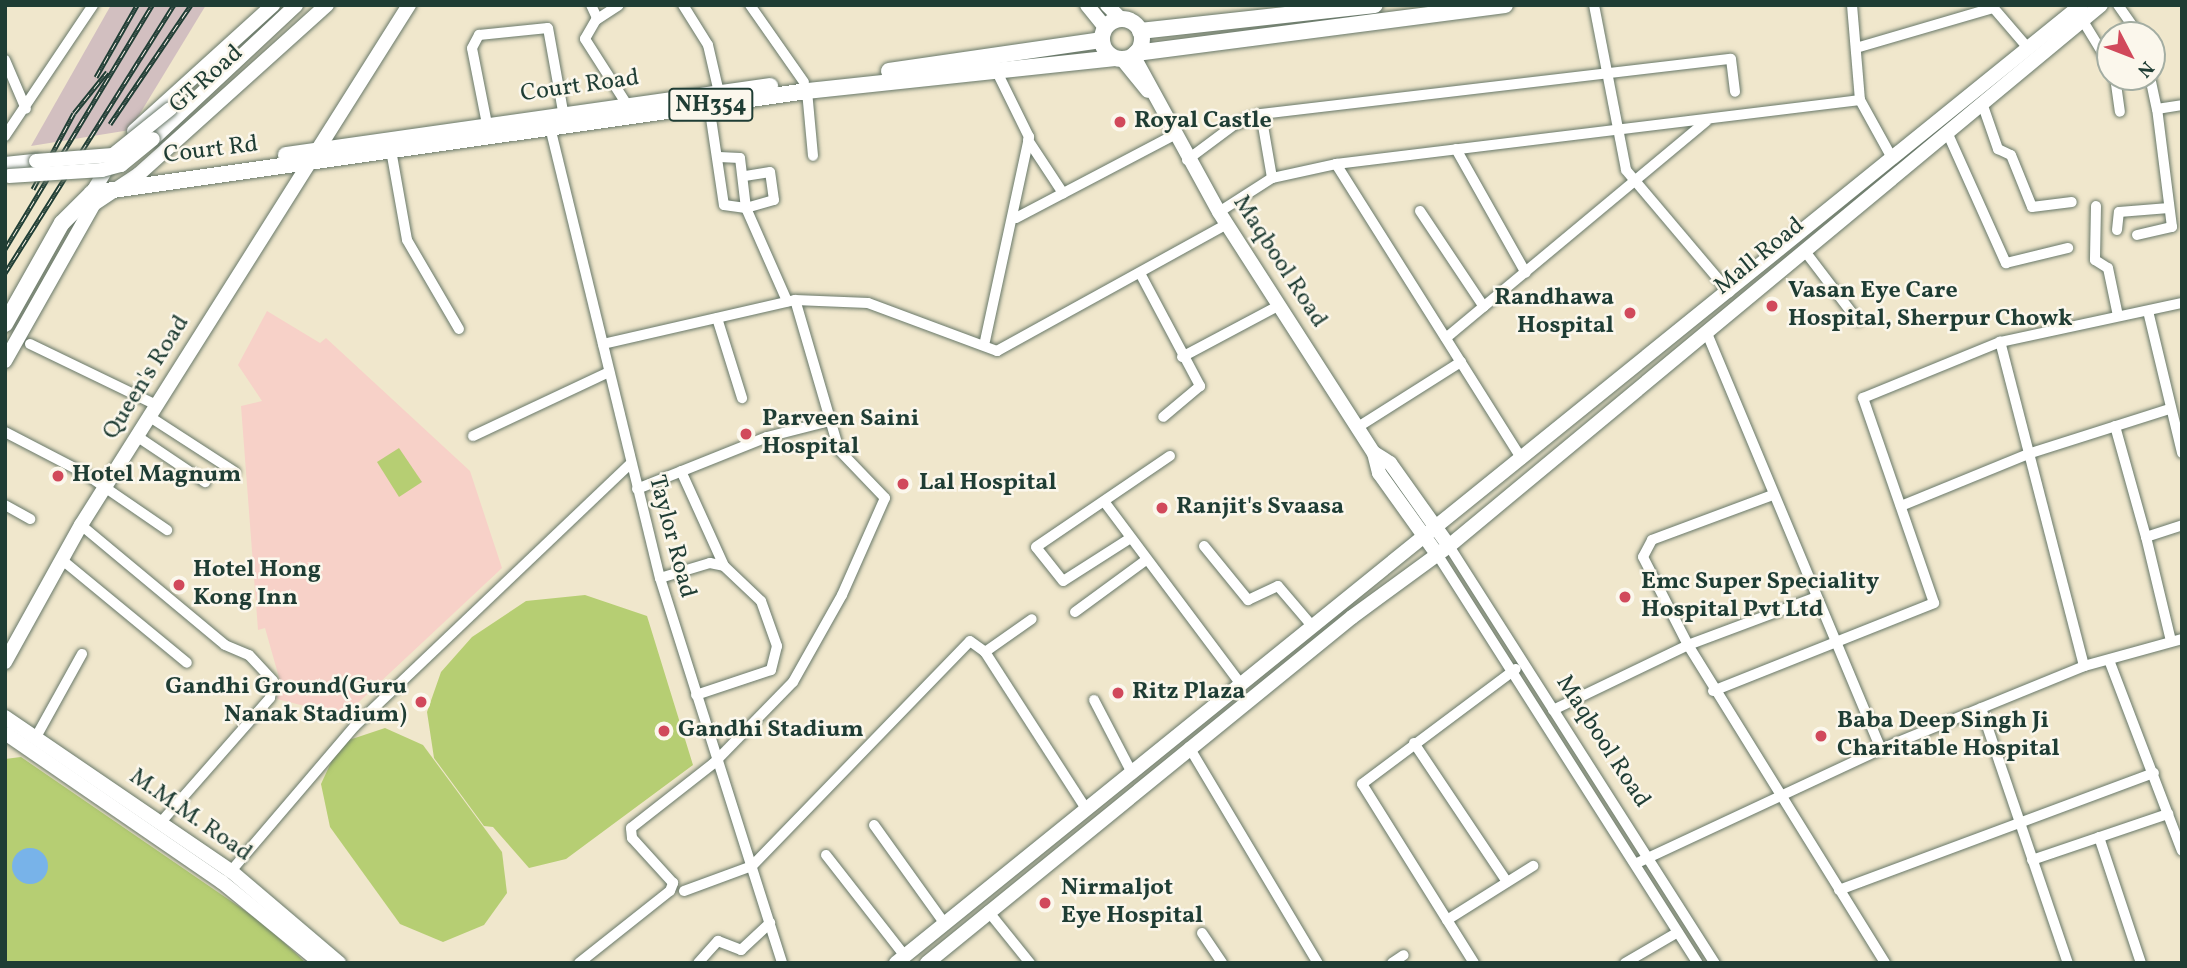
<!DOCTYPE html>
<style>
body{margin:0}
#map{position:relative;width:2187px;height:968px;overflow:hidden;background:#f0e7cc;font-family:Vollkorn,serif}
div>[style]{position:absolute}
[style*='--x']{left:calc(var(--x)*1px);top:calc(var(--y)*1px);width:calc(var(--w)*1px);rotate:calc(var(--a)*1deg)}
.built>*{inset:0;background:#f7d1c8}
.industrial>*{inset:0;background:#d2bfc0}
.green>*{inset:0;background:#b6ce73}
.water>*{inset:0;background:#78b3e9}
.round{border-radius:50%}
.roads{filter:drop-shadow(0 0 2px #687869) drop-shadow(0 0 2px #687869)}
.minor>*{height:10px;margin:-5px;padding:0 5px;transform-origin:5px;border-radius:5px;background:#fff}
.major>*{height:14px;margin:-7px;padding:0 7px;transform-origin:7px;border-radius:7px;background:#fff}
.highway>*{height:16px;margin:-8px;padding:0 8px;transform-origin:8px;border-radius:8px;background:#fff}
.highway>.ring{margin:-8px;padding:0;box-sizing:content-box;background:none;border:16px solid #fff;border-radius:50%}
.rail>*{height:5px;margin-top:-2.5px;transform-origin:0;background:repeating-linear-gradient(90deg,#fbf7ec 0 8px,#1f3d34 0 16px);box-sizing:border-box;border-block:2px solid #1f3d34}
.bridges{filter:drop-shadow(0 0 2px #687869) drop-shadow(0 0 2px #687869)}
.major-bridge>*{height:14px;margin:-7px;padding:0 7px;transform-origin:7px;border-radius:7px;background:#fff}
.dots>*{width:19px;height:19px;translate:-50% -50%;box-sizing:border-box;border:4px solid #fbf7ec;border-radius:50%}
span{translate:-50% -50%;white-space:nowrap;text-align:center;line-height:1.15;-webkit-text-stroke:5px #fbf7ec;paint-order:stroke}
.shield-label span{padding:2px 5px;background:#fbf7ec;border:2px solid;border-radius:5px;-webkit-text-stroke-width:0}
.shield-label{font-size:23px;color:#1f3d34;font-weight:700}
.street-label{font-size:24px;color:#1f3d34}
.poi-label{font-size:24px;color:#1f3d34;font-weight:700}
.left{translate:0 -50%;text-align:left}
.right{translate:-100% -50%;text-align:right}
.frame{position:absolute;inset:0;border:7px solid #1f3d34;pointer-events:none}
.north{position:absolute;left:2096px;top:21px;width:70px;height:70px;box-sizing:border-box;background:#fbf7ec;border:2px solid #a3ada2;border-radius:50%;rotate:132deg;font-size:19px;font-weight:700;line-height:28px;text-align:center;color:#1f3d34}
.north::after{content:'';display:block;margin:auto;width:24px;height:32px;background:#d1495b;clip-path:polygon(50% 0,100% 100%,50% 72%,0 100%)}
</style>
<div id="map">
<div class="built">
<div style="clip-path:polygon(267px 311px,320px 343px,326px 338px,470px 471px,502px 568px,344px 716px,277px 699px,280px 681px,265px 628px,258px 630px,241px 406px,262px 401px,238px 365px)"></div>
</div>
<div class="industrial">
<div style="clip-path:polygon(111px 5px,206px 5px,130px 130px,31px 146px)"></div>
</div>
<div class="green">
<div style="clip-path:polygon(399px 448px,422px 482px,399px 497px,377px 462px)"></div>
<div style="clip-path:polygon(585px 595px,647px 616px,693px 765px,566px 859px,529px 868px,493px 827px,484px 826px,434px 758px,427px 712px,441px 672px,472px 637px,526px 601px)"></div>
<div style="clip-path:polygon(385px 728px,423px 745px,502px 852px,507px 893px,484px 925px,443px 942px,400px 924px,330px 827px,321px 784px,340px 743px)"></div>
<div style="clip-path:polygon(21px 757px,263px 923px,306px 963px,5px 963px,5px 759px)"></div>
</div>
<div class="water">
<div class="round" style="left:12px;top:848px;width:36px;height:36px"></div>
</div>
<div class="roads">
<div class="minor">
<div style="--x:591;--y:5;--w:14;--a:65"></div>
<div style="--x:597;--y:18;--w:24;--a:120"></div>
<div style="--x:585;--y:39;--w:76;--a:57.4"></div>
<div style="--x:683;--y:5;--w:47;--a:58"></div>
<div style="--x:708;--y:45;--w:53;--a:77"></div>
<div style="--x:750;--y:5;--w:94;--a:55"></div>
<div style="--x:1594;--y:5;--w:168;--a:79"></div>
<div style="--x:1626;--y:170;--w:160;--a:49.8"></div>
<div style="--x:1852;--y:5;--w:95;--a:85.2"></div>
<div style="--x:1991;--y:5;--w:57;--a:49.3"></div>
<div style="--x:2118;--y:5;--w:37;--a:55"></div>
<div style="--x:596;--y:20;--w:27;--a:-33"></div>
<div style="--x:2083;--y:21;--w:52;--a:58.5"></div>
<div style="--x:1856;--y:48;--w:143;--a:-16.3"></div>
<div style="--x:5;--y:60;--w:53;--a:66.8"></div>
<div style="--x:2115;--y:77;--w:35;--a:82"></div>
<div style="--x:2150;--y:77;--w:33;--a:78"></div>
<div style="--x:2157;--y:109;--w:25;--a:-9"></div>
<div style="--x:807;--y:91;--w:65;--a:84.7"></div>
<div style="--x:1982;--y:103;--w:49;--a:70.8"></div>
<div style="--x:1998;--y:149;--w:14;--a:25"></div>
<div style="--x:2011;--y:155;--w:56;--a:68"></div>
<div style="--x:2032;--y:207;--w:40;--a:-7.1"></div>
<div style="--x:709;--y:105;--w:101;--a:81.5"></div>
<div style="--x:724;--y:205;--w:22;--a:8"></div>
<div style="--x:746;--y:208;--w:29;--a:-16"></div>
<div style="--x:774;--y:200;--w:28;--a:-98"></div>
<div style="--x:770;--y:172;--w:26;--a:171"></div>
<div style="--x:1261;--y:114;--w:65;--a:80.2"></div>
<div style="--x:549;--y:123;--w:468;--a:76.3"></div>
<div style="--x:660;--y:578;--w:404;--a:72.4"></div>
<div style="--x:487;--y:124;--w:77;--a:-101.2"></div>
<div style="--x:472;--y:48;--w:15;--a:-62"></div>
<div style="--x:479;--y:35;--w:69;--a:-5.8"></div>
<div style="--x:548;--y:28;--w:84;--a:79.8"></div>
<div style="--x:1947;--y:132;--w:144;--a:65.8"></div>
<div style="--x:2006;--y:263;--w:64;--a:-13.6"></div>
<div style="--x:5;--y:136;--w:158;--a:-56.1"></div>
<div style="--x:1028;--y:140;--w:64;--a:56.6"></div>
<div style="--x:1456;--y:149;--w:142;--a:60.6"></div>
<div style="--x:391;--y:150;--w:91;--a:79.9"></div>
<div style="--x:407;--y:240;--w:103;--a:59.7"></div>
<div style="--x:719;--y:157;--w:21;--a:3"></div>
<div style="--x:740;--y:158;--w:50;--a:83.2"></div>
<div style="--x:746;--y:208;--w:102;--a:66.2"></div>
<div style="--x:1187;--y:160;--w:59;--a:-36.7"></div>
<div style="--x:1234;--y:125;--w:29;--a:-22"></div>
<div style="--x:1261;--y:114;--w:473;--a:-6.7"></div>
<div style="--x:1731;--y:59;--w:33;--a:83"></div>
<div style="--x:1336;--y:164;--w:349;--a:57.8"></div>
<div style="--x:2096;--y:206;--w:54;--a:91.1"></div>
<div style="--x:2095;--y:260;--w:15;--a:32"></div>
<div style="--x:2108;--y:268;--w:49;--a:78.2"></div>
<div style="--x:1420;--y:211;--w:115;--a:56.3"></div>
<div style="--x:1219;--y:212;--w:63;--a:-32.7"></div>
<div style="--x:1272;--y:178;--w:66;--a:-12.3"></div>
<div style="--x:1336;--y:164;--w:528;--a:-6.96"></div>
<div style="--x:1860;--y:100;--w:66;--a:61.1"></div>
<div style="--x:1016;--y:218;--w:178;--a:-27.7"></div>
<div style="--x:2117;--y:230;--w:18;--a:-84"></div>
<div style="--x:2119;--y:212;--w:50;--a:-4.6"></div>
<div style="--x:2137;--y:235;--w:36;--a:-13"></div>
<div style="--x:2172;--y:227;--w:119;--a:-97.2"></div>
<div style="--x:1804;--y:250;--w:89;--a:52.7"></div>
<div style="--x:1141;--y:275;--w:126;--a:62"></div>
<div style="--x:1200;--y:386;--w:48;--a:140"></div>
<div style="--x:795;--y:300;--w:73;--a:2.4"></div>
<div style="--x:868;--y:303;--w:138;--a:20.4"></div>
<div style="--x:997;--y:351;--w:263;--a:-28.9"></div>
<div style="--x:2148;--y:311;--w:146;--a:76.5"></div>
<div style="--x:717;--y:318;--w:84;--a:72.6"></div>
<div style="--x:1706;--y:331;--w:453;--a:67.3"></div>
<div style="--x:1446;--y:338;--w:339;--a:-39.8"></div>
<div style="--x:985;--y:341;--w:209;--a:-77.8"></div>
<div style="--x:1029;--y:137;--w:75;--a:-116.2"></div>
<div style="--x:30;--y:344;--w:142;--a:25.8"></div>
<div style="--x:1182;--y:357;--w:111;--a:-28"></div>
<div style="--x:150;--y:417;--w:101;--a:32.9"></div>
<div style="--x:2115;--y:426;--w:115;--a:74.4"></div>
<div style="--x:1358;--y:427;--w:122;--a:-32.3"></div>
<div style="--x:5;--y:432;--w:89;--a:27.4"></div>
<div style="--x:84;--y:473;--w:101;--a:34.5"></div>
<div style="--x:473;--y:436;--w:150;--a:-25.2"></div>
<div style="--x:138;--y:437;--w:81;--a:33.9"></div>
<div style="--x:681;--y:471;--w:104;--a:65.6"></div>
<div style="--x:637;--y:489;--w:140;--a:-21.8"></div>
<div style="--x:767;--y:437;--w:65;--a:-14.3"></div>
<div style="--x:1770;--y:496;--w:126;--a:159.6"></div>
<div style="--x:1652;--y:540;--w:19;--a:118"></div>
<div style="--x:1643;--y:557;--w:99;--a:62.9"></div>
<div style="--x:1688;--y:645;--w:134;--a:-20.5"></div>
<div style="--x:1106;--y:504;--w:224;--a:53.2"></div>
<div style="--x:5;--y:505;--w:29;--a:29"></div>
<div style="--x:1901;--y:506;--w:140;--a:-22.2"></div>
<div style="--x:2031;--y:453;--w:146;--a:-17.6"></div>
<div style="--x:81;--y:525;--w:187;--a:39.8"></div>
<div style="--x:225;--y:645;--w:26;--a:23"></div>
<div style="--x:249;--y:655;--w:35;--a:47"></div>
<div style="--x:273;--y:681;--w:17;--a:100"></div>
<div style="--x:270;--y:698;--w:165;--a:131.3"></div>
<div style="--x:1129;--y:539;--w:78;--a:147.5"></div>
<div style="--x:1063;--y:581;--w:43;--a:-128.5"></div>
<div style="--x:1036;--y:547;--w:162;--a:-34.2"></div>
<div style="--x:1204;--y:546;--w:70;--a:50.8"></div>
<div style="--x:1248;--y:600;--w:33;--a:-25"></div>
<div style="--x:1278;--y:586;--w:52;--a:49.6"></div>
<div style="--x:1449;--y:546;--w:495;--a:57.5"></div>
<div style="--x:1437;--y:554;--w:485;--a:57.5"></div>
<div style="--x:61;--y:559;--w:163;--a:39.5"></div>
<div style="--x:660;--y:578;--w:52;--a:-16.7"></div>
<div style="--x:710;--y:563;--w:14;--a:12"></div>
<div style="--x:724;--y:566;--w:51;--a:43.4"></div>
<div style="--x:761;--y:601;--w:48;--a:70.4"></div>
<div style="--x:777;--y:646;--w:25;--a:104"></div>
<div style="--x:771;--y:670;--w:79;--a:161.6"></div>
<div style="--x:1075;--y:612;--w:88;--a:-36.2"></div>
<div style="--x:2171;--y:641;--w:107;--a:-103.5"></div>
<div style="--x:2146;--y:537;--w:38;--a:-18"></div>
<div style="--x:985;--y:652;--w:57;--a:-35.1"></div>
<div style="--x:2109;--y:660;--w:204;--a:69.1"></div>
<div style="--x:2084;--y:666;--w:335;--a:-104.5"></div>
<div style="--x:2000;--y:342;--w:186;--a:-12.1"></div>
<div style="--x:1713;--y:691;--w:238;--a:-21.7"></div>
<div style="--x:1934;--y:603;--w:217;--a:-109.1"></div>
<div style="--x:1863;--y:398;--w:148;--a:-22.2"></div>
<div style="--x:1094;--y:700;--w:82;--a:62.5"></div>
<div style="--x:1981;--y:708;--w:269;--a:71.2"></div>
<div style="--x:1553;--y:710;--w:150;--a:-25.7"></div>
<div style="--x:1688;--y:645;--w:374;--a:58.2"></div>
<div style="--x:36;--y:737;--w:95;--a:-61"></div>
<div style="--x:1414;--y:743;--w:167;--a:56.2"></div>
<div style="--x:1189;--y:747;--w:252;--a:59.2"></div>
<div style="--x:874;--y:825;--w:122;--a:54.4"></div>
<div style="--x:2099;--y:837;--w:133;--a:71.6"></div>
<div style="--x:826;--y:855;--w:128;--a:52"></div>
<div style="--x:2032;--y:860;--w:144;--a:-18.7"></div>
<div style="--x:1637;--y:863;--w:269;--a:-25"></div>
<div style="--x:1881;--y:749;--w:219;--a:-22.2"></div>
<div style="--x:2084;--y:666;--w:102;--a:-15.4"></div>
<div style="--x:231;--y:871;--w:191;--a:-49.5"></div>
<div style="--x:355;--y:726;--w:380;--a:-43.6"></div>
<div style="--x:1839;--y:890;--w:336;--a:-20.4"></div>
<div style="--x:684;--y:891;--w:72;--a:-20.2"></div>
<div style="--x:752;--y:866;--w:313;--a:-45.9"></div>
<div style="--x:970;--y:641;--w:19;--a:36"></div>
<div style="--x:985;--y:652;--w:188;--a:57.2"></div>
<div style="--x:988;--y:911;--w:67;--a:51.1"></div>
<div style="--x:1447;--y:920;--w:102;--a:-32.1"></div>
<div style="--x:1202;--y:933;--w:36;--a:56"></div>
<div style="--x:579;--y:963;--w:116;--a:-38.4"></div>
<div style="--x:670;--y:891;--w:9;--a:-69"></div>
<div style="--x:673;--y:883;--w:61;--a:-132.3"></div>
<div style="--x:632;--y:838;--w:10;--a:-96"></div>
<div style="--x:631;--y:828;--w:105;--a:-38.1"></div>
<div style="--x:714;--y:763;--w:113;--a:-45.7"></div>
<div style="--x:793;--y:682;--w:100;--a:-60.6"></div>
<div style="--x:842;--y:595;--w:106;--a:-66.1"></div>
<div style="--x:885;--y:498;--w:66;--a:-133.8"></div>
<div style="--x:839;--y:450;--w:156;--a:-106.3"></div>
<div style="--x:795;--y:300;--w:197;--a:167.1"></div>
<div style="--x:698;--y:963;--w:30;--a:-48"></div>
<div style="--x:718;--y:941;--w:25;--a:21"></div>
<div style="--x:741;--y:950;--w:40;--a:-43"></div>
<div style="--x:1392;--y:963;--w:14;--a:-34"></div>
<div style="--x:1474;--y:963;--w:211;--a:-122"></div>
<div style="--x:1362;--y:784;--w:192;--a:-36.8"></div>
<div style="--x:1625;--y:963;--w:61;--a:-30.3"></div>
</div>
<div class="major">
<div style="--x:1087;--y:5;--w:28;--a:51"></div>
<div style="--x:1107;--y:5;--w:20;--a:45"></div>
<div style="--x:1133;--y:55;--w:179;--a:61.3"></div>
<div style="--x:1219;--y:212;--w:287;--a:57.3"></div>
<div style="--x:1374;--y:453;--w:21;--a:76"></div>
<div style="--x:1379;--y:473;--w:100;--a:54.4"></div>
<div style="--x:1122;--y:59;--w:41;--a:50.9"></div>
<div style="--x:134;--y:131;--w:188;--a:-42.2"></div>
<div style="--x:153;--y:139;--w:196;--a:-43.1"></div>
<div style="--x:5;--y:164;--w:31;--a:-6"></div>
<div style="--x:92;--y:193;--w:37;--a:-59"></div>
<div style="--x:5;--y:361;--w:180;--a:-60.5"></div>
<div style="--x:94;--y:204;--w:54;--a:-33.7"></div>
<div style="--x:139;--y:174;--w:253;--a:-42"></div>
<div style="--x:1374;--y:453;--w:19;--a:32"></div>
<div style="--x:1390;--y:463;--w:102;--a:54.6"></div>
<div style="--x:5;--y:662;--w:157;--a:-61"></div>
<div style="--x:81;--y:525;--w:615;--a:-57.76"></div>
<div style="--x:5;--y:717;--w:273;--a:34.3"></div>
<div style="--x:231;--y:871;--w:142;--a:40.4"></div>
<div style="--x:5;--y:733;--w:263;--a:34.5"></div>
<div style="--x:222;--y:882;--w:128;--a:39.3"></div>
<div style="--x:896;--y:963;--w:1524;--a:-38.95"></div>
<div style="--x:927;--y:963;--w:548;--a:-39.15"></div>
<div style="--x:1352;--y:617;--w:120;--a:-36.2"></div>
<div style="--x:1449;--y:546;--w:847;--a:-39.68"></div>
</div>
<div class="highway">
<div class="ring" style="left:1102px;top:19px;width:24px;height:24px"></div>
<div style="--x:1140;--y:31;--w:236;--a:-6.3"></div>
<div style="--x:1136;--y:53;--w:372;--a:-7.4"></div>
<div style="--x:889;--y:71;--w:214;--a:-8.3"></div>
<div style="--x:286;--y:155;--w:489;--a:-8.1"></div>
<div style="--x:5;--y:324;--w:116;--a:-60.6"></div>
<div style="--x:62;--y:223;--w:42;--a:-45"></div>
<div style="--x:92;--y:193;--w:722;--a:-8.12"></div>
<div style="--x:807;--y:91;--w:309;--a:-6.1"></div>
</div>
</div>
<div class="rail">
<div style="--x:96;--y:77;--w:83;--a:-60.3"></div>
<div style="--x:110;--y:124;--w:144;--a:-55.8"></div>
<div style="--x:33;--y:189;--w:86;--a:-61.7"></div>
<div style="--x:74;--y:113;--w:53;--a:-51.2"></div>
<div style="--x:5;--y:249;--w:285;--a:-58.9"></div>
<div style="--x:5;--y:273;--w:317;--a:-57.8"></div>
</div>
<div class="bridges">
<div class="major-bridge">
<div style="--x:36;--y:161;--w:77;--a:-4.5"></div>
<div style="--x:113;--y:155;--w:73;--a:-38.9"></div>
<div style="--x:9;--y:176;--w:93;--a:-3.7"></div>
<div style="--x:102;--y:170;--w:20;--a:-15"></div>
<div style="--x:121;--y:165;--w:41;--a:-39.1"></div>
</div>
</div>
<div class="dots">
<div style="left:1120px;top:122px;background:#d1495b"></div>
<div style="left:1772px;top:306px;background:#d1495b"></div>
<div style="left:1630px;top:313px;background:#d1495b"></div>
<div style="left:746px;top:434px;background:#d1495b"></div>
<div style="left:58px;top:476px;background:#d1495b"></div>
<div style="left:903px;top:484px;background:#d1495b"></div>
<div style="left:1162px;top:508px;background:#d1495b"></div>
<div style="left:179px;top:585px;background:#d1495b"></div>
<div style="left:1625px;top:597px;background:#d1495b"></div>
<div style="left:1118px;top:693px;background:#d1495b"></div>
<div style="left:421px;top:702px;background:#d1495b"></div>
<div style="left:664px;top:731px;background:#d1495b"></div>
<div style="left:1821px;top:736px;background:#d1495b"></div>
<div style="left:1045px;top:903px;background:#d1495b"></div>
</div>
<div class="shield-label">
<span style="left:711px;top:105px">NH354</span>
</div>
<div class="street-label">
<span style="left:207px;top:80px;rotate:-42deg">GT Road</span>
<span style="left:580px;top:87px;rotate:-8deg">Court Road</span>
<span style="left:211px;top:151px;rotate:-7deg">Court Rd</span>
<span style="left:1760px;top:257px;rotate:-39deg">Mall Road</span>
<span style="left:1279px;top:262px;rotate:57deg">Maqbool Road</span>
<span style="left:147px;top:378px;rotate:-58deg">Queen's Road</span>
<span style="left:671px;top:537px;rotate:75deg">Taylor Road</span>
<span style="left:1602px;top:742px;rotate:57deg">Maqbool Road</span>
<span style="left:190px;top:816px;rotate:35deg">M.M.M. Road</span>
</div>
<div class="poi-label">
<span class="left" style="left:1134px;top:122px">Royal Castle</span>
<span class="left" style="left:1788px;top:306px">Vasan Eye Care<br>Hospital, Sherpur Chowk</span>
<span class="right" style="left:1614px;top:313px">Randhawa<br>Hospital</span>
<span class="left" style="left:762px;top:434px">Parveen Saini<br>Hospital</span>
<span class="left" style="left:72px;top:476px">Hotel Magnum</span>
<span class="left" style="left:919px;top:484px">Lal Hospital</span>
<span class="left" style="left:1176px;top:508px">Ranjit's Svaasa</span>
<span class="left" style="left:193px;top:585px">Hotel Hong<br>Kong Inn</span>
<span class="left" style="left:1641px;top:597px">Emc Super Speciality<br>Hospital Pvt Ltd</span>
<span class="right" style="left:407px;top:702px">Gandhi Ground(Guru<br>Nanak Stadium)</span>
<span class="left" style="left:1132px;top:693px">Ritz Plaza</span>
<span class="left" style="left:1837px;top:736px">Baba Deep Singh Ji<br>Charitable Hospital</span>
<span class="left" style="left:678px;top:731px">Gandhi Stadium</span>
<span class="left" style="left:1061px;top:903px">Nirmaljot<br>Eye Hospital</span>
</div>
<div class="frame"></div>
<div class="north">N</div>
</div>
